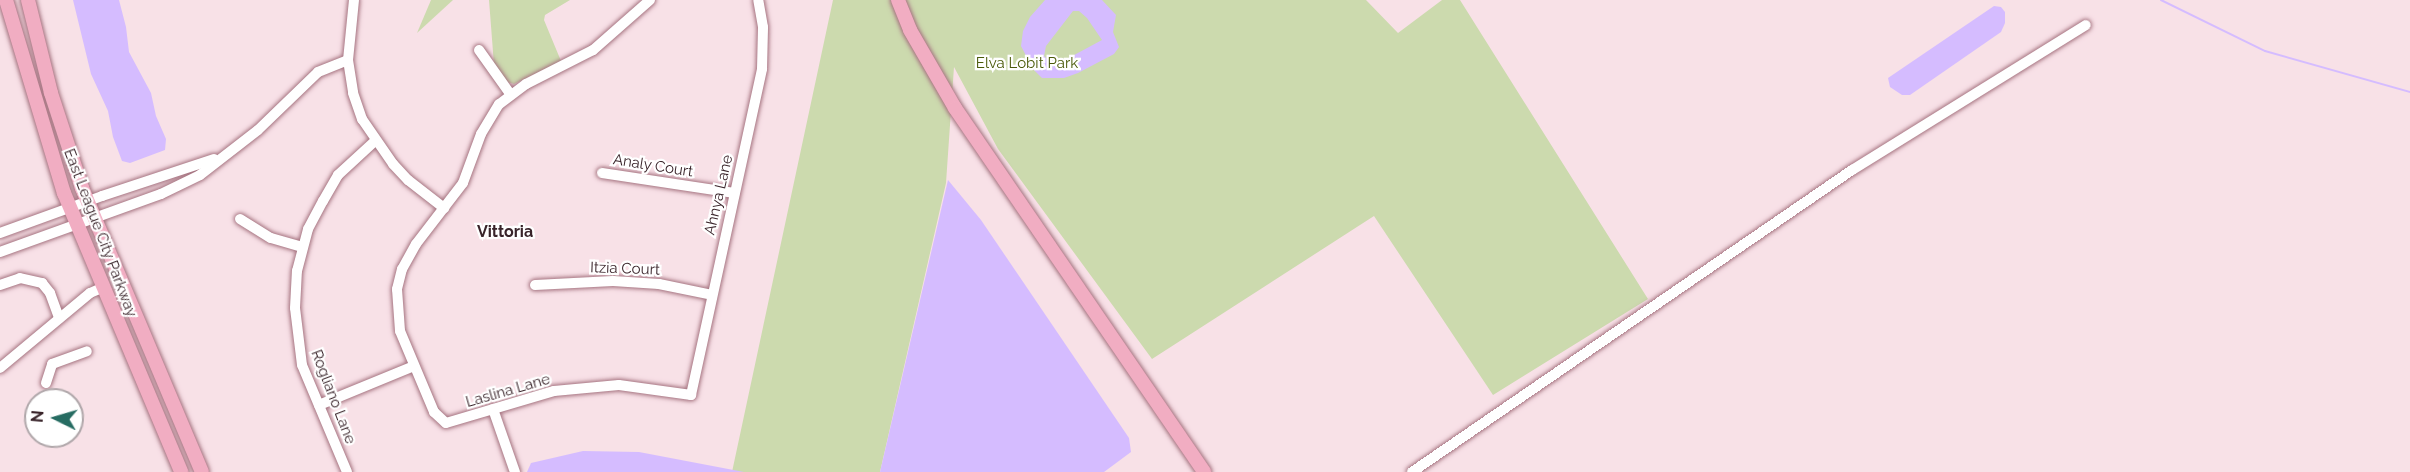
<!DOCTYPE html>
<style>
body{margin:0}
#map{position:relative;width:2410px;height:472px;overflow:hidden;background:#f8e1e7;font-family:Raleway,sans-serif}
div>[style]{position:absolute}
[style*='--x']{left:calc(var(--x)*1px);top:calc(var(--y)*1px);width:calc(var(--w)*1px);rotate:calc(var(--a)*1deg)}
.green>*{inset:0;background:#ccdaae}
.water>*{inset:0;background:#d5bcff}
.stream>*{height:2px;margin:-1px;padding:0 1px;transform-origin:1px;border-radius:1px;background:#d5bcff}
.roads{filter:drop-shadow(0 0 2px #a67481) drop-shadow(0 0 2px #a67481)}
.minor>*{height:10px;margin:-5px;padding:0 5px;transform-origin:5px;border-radius:5px;background:#fff}
.major>*{height:14px;margin:-7px;padding:0 7px;transform-origin:7px;border-radius:7px;background:#f1adc2}
span{translate:-50% -50%;white-space:nowrap;text-align:center;line-height:1.15;-webkit-text-stroke:4.5px #fff;paint-order:stroke}
.park-label{font-size:15px;color:#4a5a09}
.street-label{font-size:15px;color:#39242a}
.neighbourhood-label{font-size:16px;color:#39242a;font-weight:700}
.north{position:absolute;left:24px;top:388px;width:60px;height:60px;box-sizing:border-box;background:#fff;border:2px solid #b0a7aa;border-radius:50%;rotate:275deg;font-size:16px;font-weight:700;line-height:24px;text-align:center;color:#39242a}
.north::after{content:'';display:block;margin:auto;width:21px;height:27px;background:#266c62;clip-path:polygon(50% 0,100% 100%,50% 72%,0 100%)}
</style>
<div id="map">
<div class="green">
<div style="clip-path:polygon(431px 0,453px 0,417px 33px)"></div>
<div style="clip-path:polygon(489px 0,570px 0,545px 15px,544px 20px,561px 61px,514px 84px,507px 82px,494px 65px)"></div>
<div style="clip-path:polygon(833px 0,1366px 0,1398px 33px,1442px 0,1460px 0,1648px 299px,1493px 395px,1374px 216px,1152px 359px,998px 149px,954px 67px,946px 183px,880px 472px,732px 472px)"></div>
</div>
<div class="water">
<div style="clip-path:polygon(73px 0,119px 0,126px 27px,129px 52px,151px 93px,156px 116px,166px 139px,165px 150px,130px 163px,122px 161px,113px 137px,108px 111px,91px 74px)"></div>
<div style="clip-path:polygon(evenodd,1045px 0,1102px 0,1116px 15px,1113px 32px,1119px 47px,1114px 54px,1078px 73px,1064px 78px,1042px 78px,1033px 69px,1021px 46px,1023px 31px,1030px 17px,1045px 0,1073px 11px,1079px 11px,1087px 18px,1102px 40px,1063px 61px,1048px 60px,1044px 56px,1046px 46px,1073px 11px)"></div>
<div style="clip-path:polygon(1994px 6px,2001px 7px,2005px 12px,2005px 23px,2001px 32px,1910px 95px,1902px 95px,1890px 87px,1888px 78px)"></div>
<div style="clip-path:polygon(948px 180px,981px 220px,1129px 438px,1131px 452px,1104px 472px,880px 472px)"></div>
<div style="clip-path:polygon(583px 451px,639px 452px,744px 472px,527px 472px,531px 463px)"></div>
</div>
<div class="stream">
<div style="--x:2161;--y:0;--w:116;--a:26.1"></div>
<div style="--x:2265;--y:51;--w:151;--a:15.8"></div>
</div>
<div class="roads">
<div class="minor">
<div style="--x:354;--y:0;--w:60;--a:95.7"></div>
<div style="--x:348;--y:60;--w:33;--a:81"></div>
<div style="--x:353;--y:93;--w:28;--a:71"></div>
<div style="--x:362;--y:119;--w:55;--a:55.4"></div>
<div style="--x:393;--y:164;--w:22;--a:47"></div>
<div style="--x:408;--y:180;--w:46;--a:37.9"></div>
<div style="--x:650;--y:0;--w:76;--a:138.7"></div>
<div style="--x:593;--y:50;--w:75;--a:153.1"></div>
<div style="--x:526;--y:84;--w:34;--a:143"></div>
<div style="--x:499;--y:104;--w:35;--a:121"></div>
<div style="--x:481;--y:134;--w:52;--a:110.2"></div>
<div style="--x:463;--y:183;--w:77;--a:127.6"></div>
<div style="--x:416;--y:244;--w:29;--a:119"></div>
<div style="--x:402;--y:269;--w:21;--a:104"></div>
<div style="--x:397;--y:289;--w:42;--a:85.9"></div>
<div style="--x:400;--y:331;--w:88;--a:67.2"></div>
<div style="--x:434;--y:412;--w:16;--a:43"></div>
<div style="--x:446;--y:423;--w:113;--a:-16.5"></div>
<div style="--x:554;--y:391;--w:65;--a:-5.3"></div>
<div style="--x:619;--y:385;--w:73;--a:7.9"></div>
<div style="--x:691;--y:395;--w:334;--a:-77.7"></div>
<div style="--x:762;--y:69;--w:42;--a:-88.6"></div>
<div style="--x:763;--y:27;--w:27;--a:-100"></div>
<div style="--x:479;--y:50;--w:55;--a:54.6"></div>
<div style="--x:602;--y:173;--w:134;--a:8.6"></div>
<div style="--x:240;--y:219;--w:36;--a:32"></div>
<div style="--x:271;--y:238;--w:33;--a:16"></div>
<div style="--x:0;--y:233;--w:109;--a:-19.9"></div>
<div style="--x:102;--y:196;--w:118;--a:-18.3"></div>
<div style="--x:0;--y:252;--w:171;--a:-19.8"></div>
<div style="--x:161;--y:194;--w:43;--a:-26"></div>
<div style="--x:200;--y:175;--w:73;--a:-37.8"></div>
<div style="--x:258;--y:130;--w:83;--a:-44"></div>
<div style="--x:318;--y:72;--w:32;--a:-22"></div>
<div style="--x:0;--y:285;--w:21;--a:-19"></div>
<div style="--x:20;--y:278;--w:23;--a:13"></div>
<div style="--x:42;--y:283;--w:13;--a:51"></div>
<div style="--x:50;--y:293;--w:27;--a:70"></div>
<div style="--x:535;--y:285;--w:78;--a:-2.9"></div>
<div style="--x:613;--y:281;--w:46;--a:3.7"></div>
<div style="--x:659;--y:284;--w:54;--a:11.7"></div>
<div style="--x:0;--y:368;--w:117;--a:-39.8"></div>
<div style="--x:90;--y:293;--w:13;--a:-23"></div>
<div style="--x:46;--y:383;--w:20;--a:-72"></div>
<div style="--x:52;--y:364;--w:37;--a:-20"></div>
<div style="--x:319;--y:405;--w:103;--a:-22.3"></div>
<div style="--x:493;--y:409;--w:67;--a:70.8"></div>
<div style="--x:347;--y:472;--w:116;--a:-112.8"></div>
<div style="--x:302;--y:365;--w:57;--a:-97"></div>
<div style="--x:295;--y:308;--w:37;--a:-87"></div>
<div style="--x:297;--y:271;--w:43;--a:-75.3"></div>
<div style="--x:308;--y:229;--w:32;--a:-62"></div>
<div style="--x:323;--y:201;--w:30;--a:-60"></div>
<div style="--x:338;--y:175;--w:50;--a:-42.6"></div>
<div style="--x:1412;--y:472;--w:534;--a:-34.46"></div>
<div style="--x:1852;--y:170;--w:275;--a:-31.8"></div>
</div>
<div class="major">
<div style="--x:6;--y:0;--w:202;--a:73.3"></div>
<div style="--x:64;--y:193;--w:303;--a:67.2"></div>
<div style="--x:28;--y:0;--w:96;--a:76.1"></div>
<div style="--x:51;--y:93;--w:100;--a:71.9"></div>
<div style="--x:82;--y:188;--w:308;--a:67.1"></div>
<div style="--x:898;--y:0;--w:32;--a:68"></div>
<div style="--x:910;--y:30;--w:90;--a:60"></div>
<div style="--x:955;--y:108;--w:441;--a:55.6"></div>
</div>
</div>
<div class="park-label">
<span style="left:1027px;top:64px">Elva Lobit Park</span>
</div>
<div class="street-label">
<span style="left:653px;top:166px;rotate:9deg">Analy Court</span>
<span style="left:719px;top:195px;rotate:-77deg">Ahnya Lane</span>
<span style="left:100px;top:233px;rotate:69deg">East League City Parkway</span>
<span style="left:625px;top:269px;rotate:2deg">Itzia Court</span>
<span style="left:508px;top:391px;rotate:-16deg">Laslina Lane</span>
<span style="left:333px;top:397px;rotate:69deg">Rogliano Lane</span>
</div>
<div class="neighbourhood-label">
<span style="left:505px;top:232px">Vittoria</span>
</div>
<div class="north">N</div>
</div>
